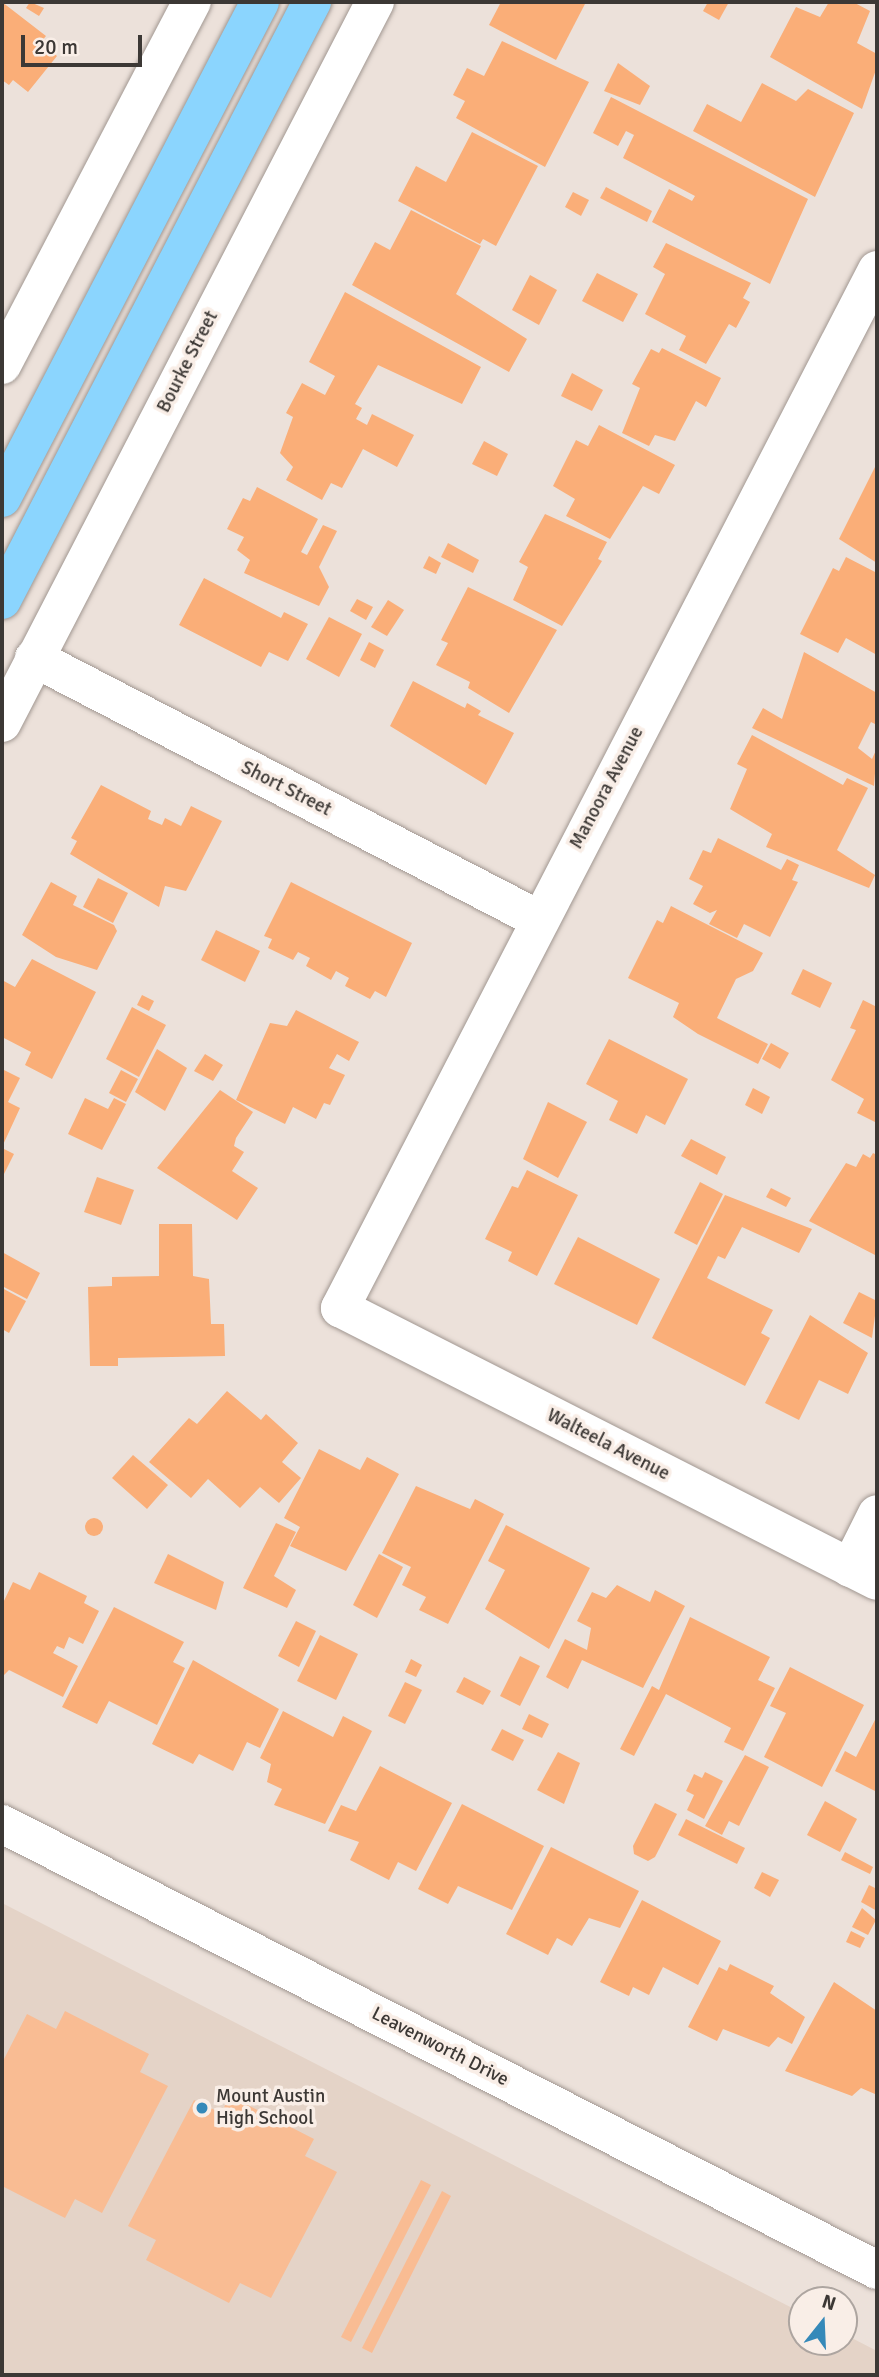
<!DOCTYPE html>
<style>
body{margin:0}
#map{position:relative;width:879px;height:2377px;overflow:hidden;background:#ece1da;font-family:Signika,sans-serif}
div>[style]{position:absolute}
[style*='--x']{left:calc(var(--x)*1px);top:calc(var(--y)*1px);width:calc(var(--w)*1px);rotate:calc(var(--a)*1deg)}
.built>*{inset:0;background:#e4d3c7}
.green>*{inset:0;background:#f9bc93}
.building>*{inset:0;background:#faae78}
.round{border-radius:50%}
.roads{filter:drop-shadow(0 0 2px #a19791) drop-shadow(0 0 2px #a19791)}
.minor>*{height:38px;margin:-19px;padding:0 19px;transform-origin:19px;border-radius:19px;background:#fff}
.major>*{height:38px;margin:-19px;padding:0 19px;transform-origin:19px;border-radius:19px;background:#8bd5fe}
.dots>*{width:19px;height:19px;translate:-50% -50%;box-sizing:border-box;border:4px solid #f9eee7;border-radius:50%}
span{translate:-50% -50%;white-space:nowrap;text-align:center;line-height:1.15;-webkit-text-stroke:7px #f9eee7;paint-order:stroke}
.street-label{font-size:19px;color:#3c3835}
.poi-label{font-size:19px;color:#3c3835}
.left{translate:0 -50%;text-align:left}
.frame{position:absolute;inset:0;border:4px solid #3c3835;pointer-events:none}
.north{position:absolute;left:788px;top:2286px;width:70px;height:70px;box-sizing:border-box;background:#f9eee7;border:2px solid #ada5a0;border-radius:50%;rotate:18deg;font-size:19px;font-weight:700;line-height:28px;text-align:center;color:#3c3835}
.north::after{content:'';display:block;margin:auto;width:24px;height:32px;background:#3589b9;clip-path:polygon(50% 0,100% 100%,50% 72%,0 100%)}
.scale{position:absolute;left:21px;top:35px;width:121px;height:32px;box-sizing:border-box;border:4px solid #3c3835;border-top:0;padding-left:9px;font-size:21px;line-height:24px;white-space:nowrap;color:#3c3835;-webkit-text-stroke:5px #f9eee7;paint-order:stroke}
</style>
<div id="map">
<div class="built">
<div style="clip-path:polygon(2px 1903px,802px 2313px,802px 2342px,844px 2342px,844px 2334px,877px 2351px,877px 2375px,2px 2375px)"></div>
</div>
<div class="green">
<div style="clip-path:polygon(65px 2011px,149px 2054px,140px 2072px,168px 2086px,102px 2213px,75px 2199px,65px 2218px,2px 2186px,2px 2063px,27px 2014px,56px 2029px)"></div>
<div style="clip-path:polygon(230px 2096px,314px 2139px,305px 2156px,337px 2172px,271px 2298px,240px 2283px,229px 2303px,146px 2260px,156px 2240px,128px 2226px,194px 2100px,221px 2113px)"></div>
<div style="clip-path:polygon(421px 2180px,431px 2185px,351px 2342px,341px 2337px)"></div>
<div style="clip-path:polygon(442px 2191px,451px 2196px,372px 2353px,362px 2348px)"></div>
</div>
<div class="building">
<div style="clip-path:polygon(2px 2px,46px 36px,41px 42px,57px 56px,28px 92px,13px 80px,9px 85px,2px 80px)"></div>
<div style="clip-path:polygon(30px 2px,44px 8px,39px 16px,26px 8px)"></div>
<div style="clip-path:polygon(501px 2px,586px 2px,556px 60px,489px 25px)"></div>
<div style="clip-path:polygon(708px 2px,729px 2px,719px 20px,703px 11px)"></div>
<div style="clip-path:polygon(829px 2px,853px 2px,870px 11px,857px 43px,877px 54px,877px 67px,862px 109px,770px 57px,796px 7px,820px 17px)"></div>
<div style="clip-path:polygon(502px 41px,589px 82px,545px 167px,456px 118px,465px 101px,453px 95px,467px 68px,484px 76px)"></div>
<div style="clip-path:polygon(618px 63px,650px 86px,640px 105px,604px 91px)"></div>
<div style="clip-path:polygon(762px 83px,796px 101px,808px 89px,854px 113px,815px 197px,693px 131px,707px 104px,741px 122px)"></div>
<div style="clip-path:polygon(611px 97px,808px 199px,770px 284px,652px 222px,669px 189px,692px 201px,695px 196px,623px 158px,634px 135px,626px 131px,618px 146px,593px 133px)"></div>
<div style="clip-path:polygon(472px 132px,538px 166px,496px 246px,483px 239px,480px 244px,398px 201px,416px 166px,446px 182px)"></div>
<div style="clip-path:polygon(606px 187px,652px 211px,647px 222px,600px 198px)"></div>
<div style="clip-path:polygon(573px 192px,589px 200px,581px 216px,565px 207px)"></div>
<div style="clip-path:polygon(411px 210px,481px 246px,456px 294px,527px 339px,509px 372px,352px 285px,375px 242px,390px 250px)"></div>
<div style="clip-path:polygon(666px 243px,751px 283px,743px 298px,750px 302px,736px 328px,729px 324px,706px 364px,679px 350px,686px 336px,645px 314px,665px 274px,653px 267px)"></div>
<div style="clip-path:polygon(597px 273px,638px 294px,623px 322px,582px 301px)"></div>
<div style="clip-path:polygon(530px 275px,557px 290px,539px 325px,512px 310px)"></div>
<div style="clip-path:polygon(345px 292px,481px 367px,462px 404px,378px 365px,355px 404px,362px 408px,356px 419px,367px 425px,372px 414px,414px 435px,397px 467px,363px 449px,342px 488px,331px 483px,322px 500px,286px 480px,293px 467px,280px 453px,293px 417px,286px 413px,302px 383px,325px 395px,335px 376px,309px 362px)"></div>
<div style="clip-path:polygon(662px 348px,721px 378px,706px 407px,696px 401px,675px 441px,655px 435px,649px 446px,622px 433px,640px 388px,632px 384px,651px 349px,659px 353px)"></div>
<div style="clip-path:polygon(572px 373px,603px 390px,592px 411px,561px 396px)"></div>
<div style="clip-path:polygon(599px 425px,675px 465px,659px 494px,643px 486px,610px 539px,566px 516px,575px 499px,553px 486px,576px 440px,588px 446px)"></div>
<div style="clip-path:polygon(484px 441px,508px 454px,497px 476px,472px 464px)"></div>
<div style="clip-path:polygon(877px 463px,877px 563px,839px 539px)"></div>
<div style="clip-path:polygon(257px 487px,318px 519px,301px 552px,307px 555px,323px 525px,337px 531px,319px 567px,329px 587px,319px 606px,244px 573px,250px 560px,237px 550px,244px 537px,227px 529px,243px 498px,250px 501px)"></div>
<div style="clip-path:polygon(545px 514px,607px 542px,598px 559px,602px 561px,562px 626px,513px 600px,528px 567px,519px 562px)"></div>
<div style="clip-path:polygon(448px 543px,479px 560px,473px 573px,441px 557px)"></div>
<div style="clip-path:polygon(429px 556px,441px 563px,436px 574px,423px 568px)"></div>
<div style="clip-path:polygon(846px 557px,877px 573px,877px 655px,846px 638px,838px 653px,800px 634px,833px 568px,839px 571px)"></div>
<div style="clip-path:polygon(204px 578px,281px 618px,284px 612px,308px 624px,288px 661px,269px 652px,261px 667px,179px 625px)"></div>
<div style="clip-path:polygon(468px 587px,557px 630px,509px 713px,468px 688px,470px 682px,436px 665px,448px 643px,441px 640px)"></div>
<div style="clip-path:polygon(357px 599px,373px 607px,366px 620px,350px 611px)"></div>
<div style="clip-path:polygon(388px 600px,404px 610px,387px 636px,371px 627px)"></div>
<div style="clip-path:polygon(329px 617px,362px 634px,339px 677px,306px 659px)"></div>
<div style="clip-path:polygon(369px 642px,384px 650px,375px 668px,360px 660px)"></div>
<div style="clip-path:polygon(804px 652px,877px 693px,877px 725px,871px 722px,858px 748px,872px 759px,877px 748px,874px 786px,752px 728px,763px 708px,782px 719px)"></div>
<div style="clip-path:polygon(413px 681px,465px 708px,467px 703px,481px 711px,478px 715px,514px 733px,486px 785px,390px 726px)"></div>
<div style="clip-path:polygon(752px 735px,843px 785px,847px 778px,868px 788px,837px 850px,875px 875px,869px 888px,766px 847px,772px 834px,730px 809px,747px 769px,737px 764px)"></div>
<div style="clip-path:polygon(101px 785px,151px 811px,148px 819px,162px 825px,165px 818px,181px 826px,191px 806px,222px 821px,186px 891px,165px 886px,159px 907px,70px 854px,77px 841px,71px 838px)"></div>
<div style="clip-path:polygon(718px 838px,781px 870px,787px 859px,799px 865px,792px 880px,798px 882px,770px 937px,744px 924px,737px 938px,709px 924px,717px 910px,710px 913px,693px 904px,703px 886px,689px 879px,703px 850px,711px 853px)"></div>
<div style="clip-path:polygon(98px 878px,128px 893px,113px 923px,83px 907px)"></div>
<div style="clip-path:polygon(51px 882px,77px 896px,73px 905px,114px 925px,117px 931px,97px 970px,56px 957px,22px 935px)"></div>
<div style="clip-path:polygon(291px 882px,412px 943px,386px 997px,375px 991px,370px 999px,345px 986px,349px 978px,336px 971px,331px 980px,306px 966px,310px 958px,298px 952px,293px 960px,268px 948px,272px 939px,264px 936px)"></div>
<div style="clip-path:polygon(671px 906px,763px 953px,753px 971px,736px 979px,717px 1018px,768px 1044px,758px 1064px,698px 1034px,673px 1017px,679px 1003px,628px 978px,657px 920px,663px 923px)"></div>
<div style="clip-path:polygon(216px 930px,260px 951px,245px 982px,201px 960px)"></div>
<div style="clip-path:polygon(32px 959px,96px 992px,52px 1079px,25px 1065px,31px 1052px,2px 1037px,2px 980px,15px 987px)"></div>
<div style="clip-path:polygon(803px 969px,832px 983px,820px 1008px,791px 994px)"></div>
<div style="clip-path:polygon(142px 995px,154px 1001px,149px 1011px,137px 1005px)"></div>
<div style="clip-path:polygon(863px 1000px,877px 1007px,877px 1123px,857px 1113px,864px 1099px,831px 1080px,856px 1030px,850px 1028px)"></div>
<div style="clip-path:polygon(132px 1007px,166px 1025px,139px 1077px,106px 1059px)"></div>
<div style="clip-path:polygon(296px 1010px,359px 1042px,349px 1061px,337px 1054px,329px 1068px,345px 1075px,330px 1105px,324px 1103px,316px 1119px,293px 1107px,285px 1124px,236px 1100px,270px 1023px,287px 1026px)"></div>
<div style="clip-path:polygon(609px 1039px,688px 1079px,665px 1125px,646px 1115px,637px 1134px,609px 1120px,618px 1101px,586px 1084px)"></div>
<div style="clip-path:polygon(771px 1043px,789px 1053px,780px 1069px,762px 1059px)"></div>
<div style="clip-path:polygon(157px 1049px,187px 1068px,165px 1111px,135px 1092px)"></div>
<div style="clip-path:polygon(205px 1054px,223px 1065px,213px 1081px,194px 1071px)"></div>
<div style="clip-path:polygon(2px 1069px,20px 1078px,8px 1102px,20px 1108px,2px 1147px)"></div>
<div style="clip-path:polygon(121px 1070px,138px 1079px,126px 1102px,109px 1093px)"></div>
<div style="clip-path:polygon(753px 1088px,770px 1097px,762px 1114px,745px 1105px)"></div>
<div style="clip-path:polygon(220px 1090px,253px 1112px,236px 1138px,234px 1146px,244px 1152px,232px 1171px,258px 1188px,237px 1220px,157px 1168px)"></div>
<div style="clip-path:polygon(85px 1098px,108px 1109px,114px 1098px,126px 1104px,102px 1150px,68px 1134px)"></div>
<div style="clip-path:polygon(548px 1102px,587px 1122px,558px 1178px,523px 1159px)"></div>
<div style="clip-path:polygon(691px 1139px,726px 1157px,717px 1175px,681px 1156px)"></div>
<div style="clip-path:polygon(2px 1148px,14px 1154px,2px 1178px)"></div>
<div style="clip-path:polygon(873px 1153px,877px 1155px,877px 1256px,809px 1221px,846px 1163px,856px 1167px,863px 1154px,870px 1158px)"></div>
<div style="clip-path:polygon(527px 1170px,578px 1195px,537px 1276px,508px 1261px,512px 1252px,485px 1239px,512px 1186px,518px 1188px)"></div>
<div style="clip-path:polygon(97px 1177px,134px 1190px,121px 1225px,84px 1212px)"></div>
<div style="clip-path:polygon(700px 1182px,723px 1194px,697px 1245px,674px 1233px)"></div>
<div style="clip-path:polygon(771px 1188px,791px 1198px,786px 1207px,766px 1197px)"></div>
<div style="clip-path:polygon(725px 1195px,812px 1229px,799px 1253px,742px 1227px,725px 1259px,718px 1256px,707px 1278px,773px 1310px,761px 1333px,770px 1338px,745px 1386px,652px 1338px)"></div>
<div style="clip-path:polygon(159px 1224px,192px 1224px,193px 1276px,209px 1279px,211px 1324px,224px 1324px,225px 1356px,118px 1358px,118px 1366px,90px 1366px,88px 1287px,112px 1286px,112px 1277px,159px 1276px)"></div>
<div style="clip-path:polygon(578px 1237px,660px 1279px,637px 1325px,554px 1284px)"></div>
<div style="clip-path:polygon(2px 1252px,40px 1273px,27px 1299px,2px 1286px)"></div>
<div style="clip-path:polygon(2px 1288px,26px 1301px,9px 1333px,2px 1329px)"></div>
<div style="clip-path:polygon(859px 1292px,877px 1301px,872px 1338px,843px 1323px)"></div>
<div style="clip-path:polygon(810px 1315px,868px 1353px,848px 1394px,819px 1380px,799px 1420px,765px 1403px)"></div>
<div style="clip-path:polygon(227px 1391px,261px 1420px,266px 1414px,298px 1443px,282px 1462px,301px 1478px,279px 1503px,260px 1487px,240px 1508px,208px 1479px,191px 1498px,149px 1462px,189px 1418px,197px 1424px)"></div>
<div style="clip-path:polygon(319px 1449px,360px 1470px,367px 1457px,399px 1474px,346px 1571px,290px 1546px,300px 1527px,284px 1518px)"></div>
<div style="clip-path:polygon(133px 1455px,168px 1485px,147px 1509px,112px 1478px)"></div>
<div style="clip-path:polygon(416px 1486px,470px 1509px,475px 1499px,504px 1514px,448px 1624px,419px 1610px,426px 1597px,402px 1585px,411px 1567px,382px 1553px)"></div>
<div class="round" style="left:85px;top:1518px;width:18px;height:18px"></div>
<div style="clip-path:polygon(276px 1523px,296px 1532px,274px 1576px,296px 1590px,287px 1608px,243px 1588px)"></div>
<div style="clip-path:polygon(506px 1525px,590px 1568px,549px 1649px,485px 1609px,505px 1570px,488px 1561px)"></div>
<div style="clip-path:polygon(168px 1554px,224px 1582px,216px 1610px,154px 1583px)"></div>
<div style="clip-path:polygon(379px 1554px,403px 1567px,377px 1618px,353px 1605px)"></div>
<div style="clip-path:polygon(39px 1572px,87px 1596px,84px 1603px,99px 1611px,83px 1644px,69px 1637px,64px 1649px,57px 1646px,53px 1653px,78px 1666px,63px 1697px,9px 1670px,2px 1677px,2px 1605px,13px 1582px,30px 1590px)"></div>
<div style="clip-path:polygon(617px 1585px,650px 1602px,655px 1590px,685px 1606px,643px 1688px,582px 1660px,568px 1689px,546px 1677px,565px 1639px,587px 1650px,591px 1628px,577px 1621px,592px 1592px,606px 1598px)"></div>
<div style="clip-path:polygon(114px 1607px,184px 1642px,173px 1662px,185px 1668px,157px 1725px,109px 1701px,97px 1724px,62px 1707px)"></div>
<div style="clip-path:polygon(690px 1617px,770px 1657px,758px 1680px,775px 1688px,743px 1751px,724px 1742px,731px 1728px,666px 1694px,634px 1756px,620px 1749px,652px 1686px,659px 1690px)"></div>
<div style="clip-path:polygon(296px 1621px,316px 1631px,299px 1667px,278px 1656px)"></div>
<div style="clip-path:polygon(320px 1635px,358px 1654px,336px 1700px,297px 1681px)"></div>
<div style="clip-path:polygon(520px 1656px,540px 1666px,520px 1706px,500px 1696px)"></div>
<div style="clip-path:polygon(411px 1659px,422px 1665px,416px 1677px,405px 1672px)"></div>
<div style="clip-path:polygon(193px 1660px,279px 1709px,260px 1748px,247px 1742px,233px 1771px,199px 1754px,193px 1764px,152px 1744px)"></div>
<div style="clip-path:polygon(790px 1667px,864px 1705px,822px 1787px,764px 1757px,786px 1713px,770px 1706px)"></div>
<div style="clip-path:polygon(464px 1677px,491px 1691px,483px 1705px,456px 1692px)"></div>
<div style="clip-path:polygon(405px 1682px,422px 1690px,405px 1724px,388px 1716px)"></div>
<div style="clip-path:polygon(283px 1711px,333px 1737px,343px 1716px,372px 1731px,325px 1824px,274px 1805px,282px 1789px,267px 1782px,271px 1764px,260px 1758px)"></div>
<div style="clip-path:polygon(529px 1714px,549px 1724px,542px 1738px,522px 1729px)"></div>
<div style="clip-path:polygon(877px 1716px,877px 1792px,835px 1771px,845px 1751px,856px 1757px)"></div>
<div style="clip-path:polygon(502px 1729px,524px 1740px,513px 1761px,491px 1750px)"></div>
<div style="clip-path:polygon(558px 1752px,580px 1763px,564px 1804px,537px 1790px)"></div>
<div style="clip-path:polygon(745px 1755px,769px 1767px,739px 1826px,729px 1821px,722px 1835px,705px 1826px)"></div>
<div style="clip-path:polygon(380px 1766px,452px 1803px,416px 1871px,398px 1862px,389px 1880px,350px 1860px,359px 1842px,328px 1831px,341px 1805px,356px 1811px)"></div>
<div style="clip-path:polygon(705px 1772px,723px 1781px,704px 1819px,687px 1810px,694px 1795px,686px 1791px,694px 1774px,702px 1778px)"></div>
<div style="clip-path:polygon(825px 1801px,857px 1819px,840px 1852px,807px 1835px)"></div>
<div style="clip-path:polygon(655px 1803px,677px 1814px,655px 1857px,648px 1861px,634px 1854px,633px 1846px)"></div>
<div style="clip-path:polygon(462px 1804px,544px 1846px,512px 1910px,458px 1886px,448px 1904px,418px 1889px)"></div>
<div style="clip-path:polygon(686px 1819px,745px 1848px,737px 1864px,678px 1835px)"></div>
<div style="clip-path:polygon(551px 1847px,639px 1891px,620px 1928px,589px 1918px,572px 1946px,557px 1938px,548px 1955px,506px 1934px)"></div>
<div style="clip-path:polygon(845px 1852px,873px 1867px,870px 1874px,841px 1860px)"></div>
<div style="clip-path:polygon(762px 1872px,779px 1880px,770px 1897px,754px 1888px)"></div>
<div style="clip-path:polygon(869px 1885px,877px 1889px,877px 1911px,861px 1902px)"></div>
<div style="clip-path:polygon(642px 1900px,721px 1941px,698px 1985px,663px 1967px,649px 1995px,633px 1987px,629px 1996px,600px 1982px)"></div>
<div style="clip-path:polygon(862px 1908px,876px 1920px,868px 1935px,852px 1927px)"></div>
<div style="clip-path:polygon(851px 1931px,865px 1938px,860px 1948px,846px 1942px)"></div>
<div style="clip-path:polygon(730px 1964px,774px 1986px,770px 1993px,805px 2017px,792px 2044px,778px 2037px,769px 2047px,723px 2029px,717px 2041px,688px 2027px,719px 1967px,727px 1971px)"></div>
<div style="clip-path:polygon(834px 1982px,877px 2011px,875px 2094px,861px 2088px,852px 2096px,785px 2071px)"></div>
</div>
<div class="roads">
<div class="minor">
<div style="--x:877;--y:270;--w:1169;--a:117.35"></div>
<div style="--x:340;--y:1308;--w:602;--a:26.95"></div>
<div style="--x:2;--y:365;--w:410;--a:-62.4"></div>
<div style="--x:34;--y:658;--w:568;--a:27.38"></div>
<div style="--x:2;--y:723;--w:812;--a:-62.65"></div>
<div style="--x:850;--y:1568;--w:60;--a:-63.4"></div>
<div style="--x:2;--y:1824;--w:982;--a:27.01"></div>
</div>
<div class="major">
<div style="--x:2;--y:498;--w:559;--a:-62.52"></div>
<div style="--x:2;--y:600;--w:674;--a:-62.6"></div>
</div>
</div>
<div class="dots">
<div style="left:202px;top:2108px;background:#3589b9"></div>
</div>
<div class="street-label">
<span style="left:188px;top:362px;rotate:-63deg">Bourke Street</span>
<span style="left:607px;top:788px;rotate:-62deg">Manoora Avenue</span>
<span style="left:286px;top:789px;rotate:27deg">Short Street</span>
<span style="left:608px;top:1445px;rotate:27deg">Walteela Avenue</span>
<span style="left:440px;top:2047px;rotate:27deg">Leavenworth Drive</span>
</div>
<div class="poi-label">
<span class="left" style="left:216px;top:2108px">Mount Austin<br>High School</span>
</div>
<div class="frame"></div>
<div class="north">N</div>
<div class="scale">20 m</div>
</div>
